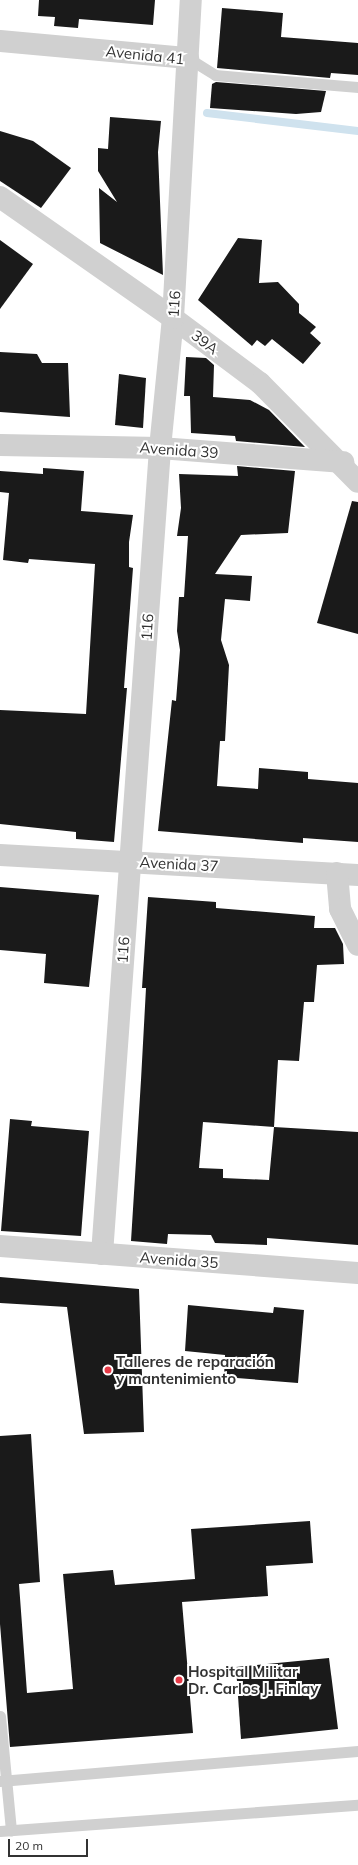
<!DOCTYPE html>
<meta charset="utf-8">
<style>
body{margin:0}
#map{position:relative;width:358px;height:1865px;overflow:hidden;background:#fff;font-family:Mulish,sans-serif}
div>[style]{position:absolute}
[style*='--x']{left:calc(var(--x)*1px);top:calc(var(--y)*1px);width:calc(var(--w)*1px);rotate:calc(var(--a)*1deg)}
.stream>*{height:8px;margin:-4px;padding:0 4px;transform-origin:4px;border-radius:4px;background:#cfe2ee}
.building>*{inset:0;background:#1a1a1a}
.service>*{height:11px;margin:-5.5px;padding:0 5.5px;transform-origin:5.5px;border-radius:5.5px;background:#d0d0d0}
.minor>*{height:22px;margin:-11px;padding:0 11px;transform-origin:11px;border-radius:11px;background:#d0d0d0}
.tertiary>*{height:22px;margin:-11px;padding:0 11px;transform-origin:11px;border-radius:11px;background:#d0d0d0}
.dots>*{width:11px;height:11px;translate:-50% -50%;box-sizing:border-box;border:2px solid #fff;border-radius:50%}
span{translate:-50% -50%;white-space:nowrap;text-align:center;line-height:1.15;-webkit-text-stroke:4px #fff;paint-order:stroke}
.street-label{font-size:15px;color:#333}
.poi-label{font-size:15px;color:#333;font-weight:700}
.left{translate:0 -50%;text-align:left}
.scale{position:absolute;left:8px;top:1839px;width:80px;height:18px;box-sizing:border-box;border:2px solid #333;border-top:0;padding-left:5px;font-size:12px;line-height:14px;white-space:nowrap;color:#333;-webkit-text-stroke:3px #fff;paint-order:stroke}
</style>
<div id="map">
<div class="stream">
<div style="--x:207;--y:113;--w:152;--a:6.8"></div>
</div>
<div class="building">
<div style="clip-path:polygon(39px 0,155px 0,153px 25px,79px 19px,78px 28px,54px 26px,55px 17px,38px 16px)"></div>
<div style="clip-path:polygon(222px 8px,283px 13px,281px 37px,358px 43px,358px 75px,331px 73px,330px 78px,217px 68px)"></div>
<div style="clip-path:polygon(216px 82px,326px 91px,321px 112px,296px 114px,210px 108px,212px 84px)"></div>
<div style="clip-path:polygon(110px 117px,161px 121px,158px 152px,163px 275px,100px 243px,99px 188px,117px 202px,98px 171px,98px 148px,108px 149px)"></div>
<div style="clip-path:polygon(0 131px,33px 141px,71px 168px,41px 208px,0 181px)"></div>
<div style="clip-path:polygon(238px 238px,262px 240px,259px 283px,278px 282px,299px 304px,299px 313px,316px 327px,310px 333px,321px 343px,303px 364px,272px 339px,265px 346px,257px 340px,252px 346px,198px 300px)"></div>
<div style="clip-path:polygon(0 240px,33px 264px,0 309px)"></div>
<div style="clip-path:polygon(0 352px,37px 354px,42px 363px,68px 363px,70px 417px,0 412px)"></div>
<div style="clip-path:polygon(186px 357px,206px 358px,214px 365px,213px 397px,250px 400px,269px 410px,305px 447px,236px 441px,235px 436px,191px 433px,190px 396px,184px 396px)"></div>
<div style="clip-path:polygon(119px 374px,146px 378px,143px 428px,115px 425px)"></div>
<div style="clip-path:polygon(237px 466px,295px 471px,288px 533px,241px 535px,215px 574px,252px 576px,250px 601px,225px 599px,221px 640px,229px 665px,225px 741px,220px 741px,217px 786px,258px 789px,259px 768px,308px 772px,308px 779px,358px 783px,358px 842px,303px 838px,303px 843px,158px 831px,172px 700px,176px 701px,180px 650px,177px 631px,179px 597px,184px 597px,188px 536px,177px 536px,181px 508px,179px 474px,238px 476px)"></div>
<div style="clip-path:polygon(43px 468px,84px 471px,81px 511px,133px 515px,129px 542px,129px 567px,133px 568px,124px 688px,127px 688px,114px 842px,76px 839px,76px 832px,0 824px,0 710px,86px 714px,95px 564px,29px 559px,28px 563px,3px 560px,9px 493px,0 492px,0 471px,43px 474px)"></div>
<div style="clip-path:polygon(352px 501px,358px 502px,358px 634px,317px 623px)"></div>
<div style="clip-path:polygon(0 887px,99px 895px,89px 987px,44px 983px,46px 954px,0 950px)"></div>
<div style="clip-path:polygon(evenodd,148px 897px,216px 902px,216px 908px,315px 916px,314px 928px,335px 928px,343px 944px,344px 964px,317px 965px,314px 1002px,304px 1002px,299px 1061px,278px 1060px,274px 1127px,358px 1132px,358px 1245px,267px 1238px,267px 1245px,215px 1243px,211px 1235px,168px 1234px,167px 1244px,131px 1241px,141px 1080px,146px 988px,142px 988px,148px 897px,203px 1122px,274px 1127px,269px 1180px,223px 1178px,223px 1169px,199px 1168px,203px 1122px)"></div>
<div style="clip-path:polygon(10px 1119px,32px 1121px,31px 1126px,89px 1131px,81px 1236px,1px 1231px)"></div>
<div style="clip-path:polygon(0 1277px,139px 1289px,144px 1432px,84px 1434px,67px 1307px,0 1303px)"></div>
<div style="clip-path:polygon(188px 1305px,273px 1313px,274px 1307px,304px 1310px,298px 1383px,224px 1377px,225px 1355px,185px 1351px)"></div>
<div style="clip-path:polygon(31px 1434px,40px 1582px,19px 1584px,27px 1693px,73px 1689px,63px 1574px,113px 1570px,115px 1585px,195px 1579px,191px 1529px,310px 1521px,313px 1563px,266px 1566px,268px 1596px,182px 1602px,193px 1733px,10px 1747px,0 1624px,0 1436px)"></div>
<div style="clip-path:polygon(329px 1658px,338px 1729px,241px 1739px,236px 1667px)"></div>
</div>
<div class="service">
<div style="--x:188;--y:58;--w:32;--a:32"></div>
<div style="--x:215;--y:75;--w:144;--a:4.8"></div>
<div style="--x:0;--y:1716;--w:115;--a:84.5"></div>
<div style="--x:0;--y:1781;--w:359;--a:-4.8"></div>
<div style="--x:0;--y:1831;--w:359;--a:-4.2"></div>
</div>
<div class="minor">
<div style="--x:0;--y:41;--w:189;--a:5.2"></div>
<div style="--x:0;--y:197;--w:211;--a:35"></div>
<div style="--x:173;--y:318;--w:109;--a:36.8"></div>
<div style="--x:260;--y:383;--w:139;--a:45.3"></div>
<div style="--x:0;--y:445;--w:160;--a:1.1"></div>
<div style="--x:160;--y:448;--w:184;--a:4.4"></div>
<div style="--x:0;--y:855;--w:359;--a:3.2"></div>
<div style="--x:337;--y:873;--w:36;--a:85"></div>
<div style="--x:340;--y:909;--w:40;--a:63.4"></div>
<div style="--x:102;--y:1254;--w:808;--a:-85.88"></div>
<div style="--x:160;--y:448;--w:131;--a:-84.3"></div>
<div style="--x:173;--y:318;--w:319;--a:-86.8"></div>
</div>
<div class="tertiary">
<div style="--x:0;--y:1246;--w:359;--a:4.3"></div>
</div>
<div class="dots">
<div style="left:108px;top:1370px;background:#e63946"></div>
<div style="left:179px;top:1680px;background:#e63946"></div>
</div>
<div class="street-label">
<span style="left:145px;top:55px;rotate:6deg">Avenida 41</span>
<span style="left:174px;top:304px;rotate:-86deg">116</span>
<span style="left:205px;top:342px;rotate:37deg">39A</span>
<span style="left:179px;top:450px;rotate:4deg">Avenida 39</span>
<span style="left:147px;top:627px;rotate:-86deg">116</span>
<span style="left:179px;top:864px;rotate:3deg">Avenida 37</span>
<span style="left:123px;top:950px;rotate:-86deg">116</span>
<span style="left:179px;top:1260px;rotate:4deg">Avenida 35</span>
</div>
<div class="poi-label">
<span class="left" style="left:116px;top:1370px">Talleres de reparación<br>y mantenimiento</span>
<span class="left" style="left:188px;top:1680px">Hospital Militar<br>Dr. Carlos J. Finlay</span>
</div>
<div class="scale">20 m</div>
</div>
